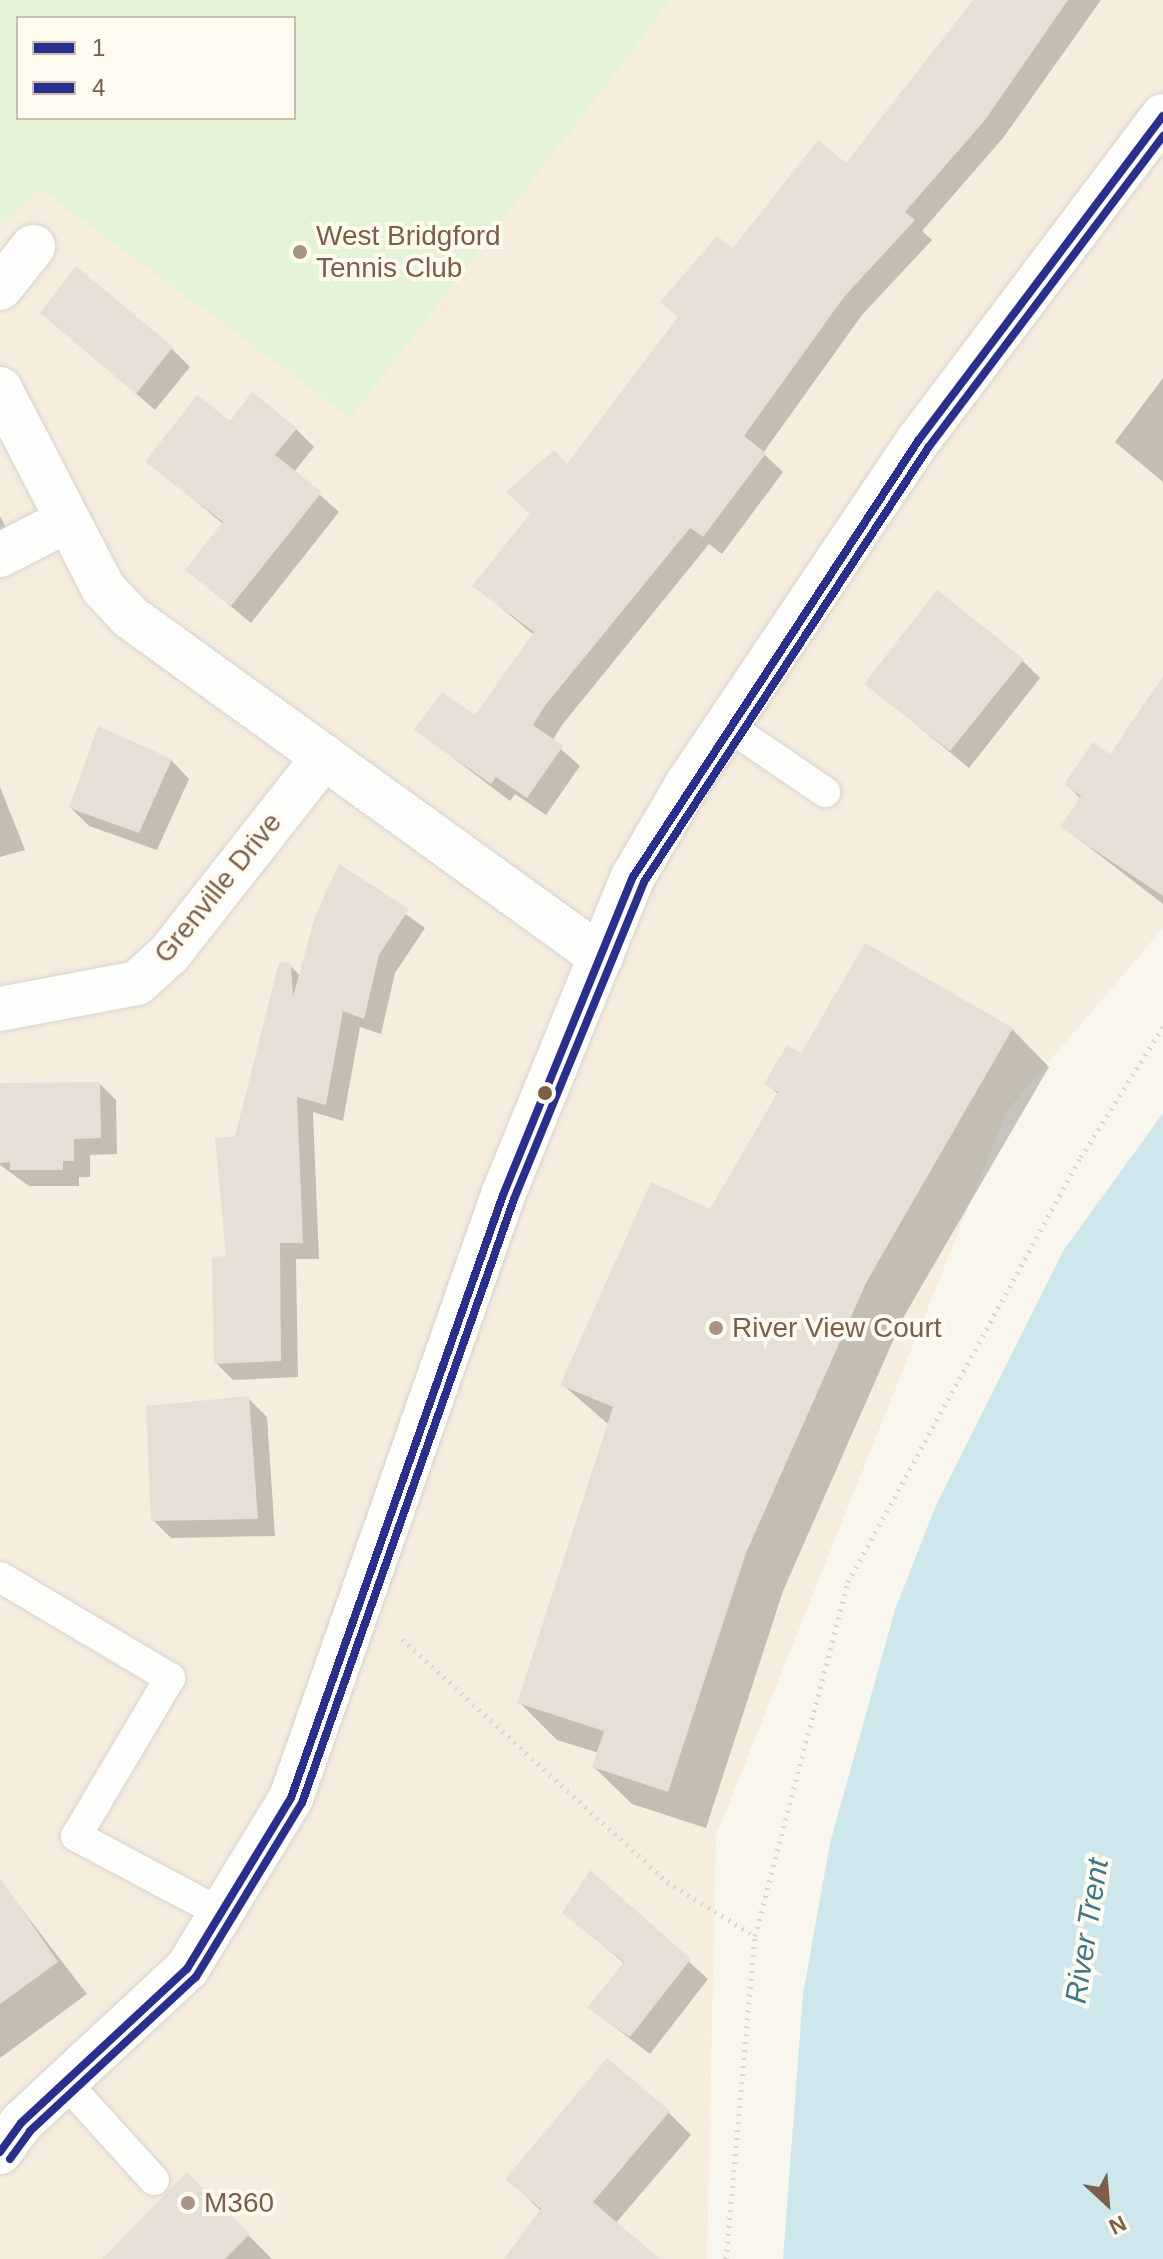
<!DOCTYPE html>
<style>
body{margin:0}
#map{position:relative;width:1163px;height:2259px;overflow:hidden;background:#f9f6ee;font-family:Helvetica,sans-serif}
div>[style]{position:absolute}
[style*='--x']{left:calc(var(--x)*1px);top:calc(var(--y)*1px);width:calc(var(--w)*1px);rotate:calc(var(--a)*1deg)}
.residential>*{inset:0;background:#f6edde}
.green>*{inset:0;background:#e4f2d7}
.water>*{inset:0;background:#cde7ec}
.shadow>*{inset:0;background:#0003}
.building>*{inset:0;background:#e6dfd5}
.path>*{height:5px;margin-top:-2.5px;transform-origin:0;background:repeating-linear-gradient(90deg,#dcd6ce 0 2px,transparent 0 8px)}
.roads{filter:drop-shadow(0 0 2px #d9d3cc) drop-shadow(0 0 2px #d9d3cc)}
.service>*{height:30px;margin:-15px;padding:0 15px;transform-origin:15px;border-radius:15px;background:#fefefc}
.minor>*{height:44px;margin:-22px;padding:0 22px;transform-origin:22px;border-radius:22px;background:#fefefc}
.secondary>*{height:44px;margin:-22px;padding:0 22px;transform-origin:22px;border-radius:22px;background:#fefefc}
.bus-1>*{height:8px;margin:-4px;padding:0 4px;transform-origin:4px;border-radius:4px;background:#282f8f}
.bus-2>*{height:8px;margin:-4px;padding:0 4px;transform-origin:4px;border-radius:4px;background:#282f8f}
.dots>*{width:22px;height:22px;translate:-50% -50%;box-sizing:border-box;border:4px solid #fffbf1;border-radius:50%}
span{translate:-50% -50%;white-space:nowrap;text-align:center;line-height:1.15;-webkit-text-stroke:8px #fffbf1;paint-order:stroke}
.poi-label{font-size:28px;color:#7d5f48}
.left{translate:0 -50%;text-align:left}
.street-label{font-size:28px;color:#7d5f48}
.water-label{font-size:30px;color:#3c778b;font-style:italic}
.legend{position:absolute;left:16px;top:16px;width:280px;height:104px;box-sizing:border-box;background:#fffbf1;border:2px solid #cbbdad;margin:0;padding:10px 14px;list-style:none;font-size:24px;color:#7d5f48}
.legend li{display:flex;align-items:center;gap:16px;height:40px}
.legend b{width:40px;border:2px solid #cbbdad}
.north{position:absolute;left:1067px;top:2163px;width:80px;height:80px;-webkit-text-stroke:6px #fffbf1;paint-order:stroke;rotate:154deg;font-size:22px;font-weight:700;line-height:32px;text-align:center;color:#7d5f48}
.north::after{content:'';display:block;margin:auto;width:28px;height:36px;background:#7d5f48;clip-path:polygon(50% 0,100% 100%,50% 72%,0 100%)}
</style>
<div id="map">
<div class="residential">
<div style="clip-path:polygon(evenodd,0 0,1163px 0,1163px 928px,1007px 1111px,716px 1836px,707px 2259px,0 2259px,0 0,18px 18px,294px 18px,294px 118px,18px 118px,18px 18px)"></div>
</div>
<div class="green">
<div style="clip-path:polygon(evenodd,0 0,671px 0,351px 418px,40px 189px,0 226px,0 0,18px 18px,294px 18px,294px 118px,18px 118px,18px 18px)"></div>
</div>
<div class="water">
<div style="clip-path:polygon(1163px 1113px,1163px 2259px,783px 2259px,803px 1994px,830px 1843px,895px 1610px,936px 1505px,1063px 1251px)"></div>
</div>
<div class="shadow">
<div style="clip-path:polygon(976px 0,1101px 0,1003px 138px,922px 231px,932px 240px,862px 315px,763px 453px,783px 472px,722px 554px,709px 544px,562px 725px,552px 741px,580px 766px,546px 815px,515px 794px,510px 801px,417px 730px,476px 718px,534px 635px,475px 586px,680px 319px,663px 302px,846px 166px)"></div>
<div style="clip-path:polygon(43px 312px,172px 349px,190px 367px,155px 410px)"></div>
<div style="clip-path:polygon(1163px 378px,1163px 482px,1115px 442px)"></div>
<div style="clip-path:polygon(231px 424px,296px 429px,314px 447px,294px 472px,339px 512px,251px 623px,187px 570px,223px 524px,148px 461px)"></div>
<div style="clip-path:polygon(0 516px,11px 537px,0 543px)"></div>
<div style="clip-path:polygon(1022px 660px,1040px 678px,969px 768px,867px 684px)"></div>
<div style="clip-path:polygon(1163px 678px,1163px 904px,1063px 827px,1081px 799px,1066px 784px,1110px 757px)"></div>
<div style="clip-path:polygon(171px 760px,189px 779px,157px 850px,89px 826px,71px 808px)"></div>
<div style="clip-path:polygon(0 787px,25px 850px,0 857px)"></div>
<div style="clip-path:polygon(340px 867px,425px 928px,395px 973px,381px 1034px,360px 1027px,343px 1121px,313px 1112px,319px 1259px,296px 1259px,298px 1377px,233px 1380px,216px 1363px,237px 1138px,290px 965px,300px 976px)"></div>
<div style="clip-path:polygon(1012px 1029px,1049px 1067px,903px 1318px,783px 1591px,706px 1828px,632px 1804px,594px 1767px,599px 1753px,557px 1740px,519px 1702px,609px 1425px,562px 1384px,711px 1212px,779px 1095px,767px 1083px,801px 1055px)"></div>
<div style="clip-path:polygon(100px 1084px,116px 1100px,117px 1154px,90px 1155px,90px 1177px,79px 1177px,79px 1186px,29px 1186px,0 1165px,0 1085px)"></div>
<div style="clip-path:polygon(248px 1398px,267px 1417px,275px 1536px,171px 1538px,153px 1520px)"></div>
<div style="clip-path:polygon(591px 1873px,708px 1979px,650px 2054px,590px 2008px,625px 1964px,565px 1913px)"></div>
<div style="clip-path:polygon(0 1881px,87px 1994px,0 2058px)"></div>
<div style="clip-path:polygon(668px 2112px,691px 2135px,615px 2224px,653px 2259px,508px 2259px,542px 2212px,508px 2179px)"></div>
<div style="clip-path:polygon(248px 2235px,272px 2259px,104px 2259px)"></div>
</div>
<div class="building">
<div style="clip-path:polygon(973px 0,1068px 0,985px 120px,905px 212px,915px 220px,844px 297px,744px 436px,766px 453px,703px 537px,690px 528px,544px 707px,533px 725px,563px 746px,527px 798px,496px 777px,491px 784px,414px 730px,442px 692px,475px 715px,534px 632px,472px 586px,530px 514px,506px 492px,554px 450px,567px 464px,678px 317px,660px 302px,717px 236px,733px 248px,818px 140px,846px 163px)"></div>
<div style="clip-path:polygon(76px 266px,173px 347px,136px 394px,40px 313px)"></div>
<div style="clip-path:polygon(252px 392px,297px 428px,275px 455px,322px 492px,231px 606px,185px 570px,223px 522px,145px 462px,197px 395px,230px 421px)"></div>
<div style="clip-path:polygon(937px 590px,1024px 659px,950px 751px,864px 684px)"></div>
<div style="clip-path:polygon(1163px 676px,1163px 896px,1060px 827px,1081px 796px,1064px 784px,1093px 742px,1110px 754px)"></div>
<div style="clip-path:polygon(98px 726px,172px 759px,139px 833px,69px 808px)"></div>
<div style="clip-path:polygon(339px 864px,409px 909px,379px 955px,364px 1019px,343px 1011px,326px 1105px,297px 1097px,303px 1243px,280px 1243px,281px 1361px,214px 1364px,212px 1257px,226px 1256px,215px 1138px,235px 1136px,279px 962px,291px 963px,293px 997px,315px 916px)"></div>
<div style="clip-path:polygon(865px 943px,1013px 1028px,867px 1281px,746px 1553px,668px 1792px,592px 1767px,604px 1731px,517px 1703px,613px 1407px,560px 1385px,651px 1182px,710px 1209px,778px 1092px,764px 1084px,787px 1045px,801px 1053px)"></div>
<div style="clip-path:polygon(100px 1082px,101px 1138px,74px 1139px,74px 1161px,63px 1161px,63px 1170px,10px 1170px,10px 1162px,0 1163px,0 1083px)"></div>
<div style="clip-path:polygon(249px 1396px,258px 1519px,151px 1521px,146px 1406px)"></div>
<div style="clip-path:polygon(590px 1870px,691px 1959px,630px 2037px,587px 2008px,624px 1962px,562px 1913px)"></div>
<div style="clip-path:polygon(0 1878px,58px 1962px,0 2004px)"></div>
<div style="clip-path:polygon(607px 2058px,670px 2111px,593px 2202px,660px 2259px,504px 2259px,541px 2209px,505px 2179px)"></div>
<div style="clip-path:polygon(187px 2172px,250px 2234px,225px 2259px,102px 2259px)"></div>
</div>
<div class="path">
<div style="--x:402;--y:1639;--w:360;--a:42.5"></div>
<div style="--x:667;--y:1882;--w:103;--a:31.5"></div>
<div style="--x:726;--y:2259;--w:324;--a:-84.9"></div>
<div style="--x:755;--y:1936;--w:366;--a:-75.3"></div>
<div style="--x:848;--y:1582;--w:485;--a:-61.3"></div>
<div style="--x:1081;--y:1157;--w:154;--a:-57.8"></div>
</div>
<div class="roads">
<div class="service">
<div style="--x:727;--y:725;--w:119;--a:34.4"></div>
<div style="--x:0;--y:1577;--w:198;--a:30.7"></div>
<div style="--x:170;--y:1678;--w:184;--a:120.7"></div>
<div style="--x:76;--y:1836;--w:166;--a:28"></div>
<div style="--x:66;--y:2083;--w:131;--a:47.8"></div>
</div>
<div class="minor">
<div style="--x:0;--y:288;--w:53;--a:-51.2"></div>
<div style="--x:0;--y:389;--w:224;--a:62.6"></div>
<div style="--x:103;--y:588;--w:40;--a:47"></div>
<div style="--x:130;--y:617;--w:581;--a:35.82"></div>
<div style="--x:0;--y:555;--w:76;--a:-27.2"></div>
<div style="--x:0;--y:1009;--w:139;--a:-10.7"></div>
<div style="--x:137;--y:983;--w:43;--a:-42.2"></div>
<div style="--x:169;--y:954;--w:251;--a:-51.8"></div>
</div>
<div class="secondary">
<div style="--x:0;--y:2152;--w:36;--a:-54"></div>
<div style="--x:21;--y:2123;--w:226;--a:-42.9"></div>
<div style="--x:187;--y:1969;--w:200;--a:-58.7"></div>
<div style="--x:291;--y:1798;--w:639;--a:-70.63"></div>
<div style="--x:503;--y:1195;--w:344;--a:-67.8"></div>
<div style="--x:633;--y:877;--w:109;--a:-59.7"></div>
<div style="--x:688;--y:783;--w:412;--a:-56.1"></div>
<div style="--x:918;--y:441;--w:407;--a:-53"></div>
</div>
</div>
<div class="bus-1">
<div style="--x:0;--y:2152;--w:36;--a:-54"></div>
<div style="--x:21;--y:2123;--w:226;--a:-42.9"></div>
<div style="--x:187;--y:1969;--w:200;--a:-58.7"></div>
<div style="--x:291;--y:1798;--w:639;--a:-70.63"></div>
<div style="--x:503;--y:1195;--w:344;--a:-67.8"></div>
<div style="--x:633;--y:877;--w:521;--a:-56.83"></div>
<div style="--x:918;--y:441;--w:407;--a:-53"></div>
</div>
<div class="bus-2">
<div style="--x:10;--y:2159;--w:34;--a:-54"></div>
<div style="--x:30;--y:2131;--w:226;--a:-42.9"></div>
<div style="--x:196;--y:1977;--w:204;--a:-58.7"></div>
<div style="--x:302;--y:1803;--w:640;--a:-70.66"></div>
<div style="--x:514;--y:1199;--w:343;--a:-67.7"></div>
<div style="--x:644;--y:882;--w:519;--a:-56.8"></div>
<div style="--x:928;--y:448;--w:391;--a:-53"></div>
</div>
<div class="dots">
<div style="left:300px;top:252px;background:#a89482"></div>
<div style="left:545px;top:1093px;background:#7d5f48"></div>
<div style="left:716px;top:1328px;background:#a89482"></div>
<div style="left:188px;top:2203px;background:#a89482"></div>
</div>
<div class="poi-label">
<span class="left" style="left:316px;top:252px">West Bridgford<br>Tennis Club</span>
<span class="left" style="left:732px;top:1328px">River View Court</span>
<span class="left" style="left:204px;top:2203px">M360</span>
</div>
<div class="street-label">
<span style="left:218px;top:888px;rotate:-51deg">Grenville Drive</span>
</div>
<div class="water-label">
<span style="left:1087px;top:1931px;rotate:-81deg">River Trent</span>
</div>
<ul class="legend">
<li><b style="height:10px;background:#282f8f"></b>1</li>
<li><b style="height:10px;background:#282f8f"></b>4</li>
</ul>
<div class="north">N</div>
</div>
